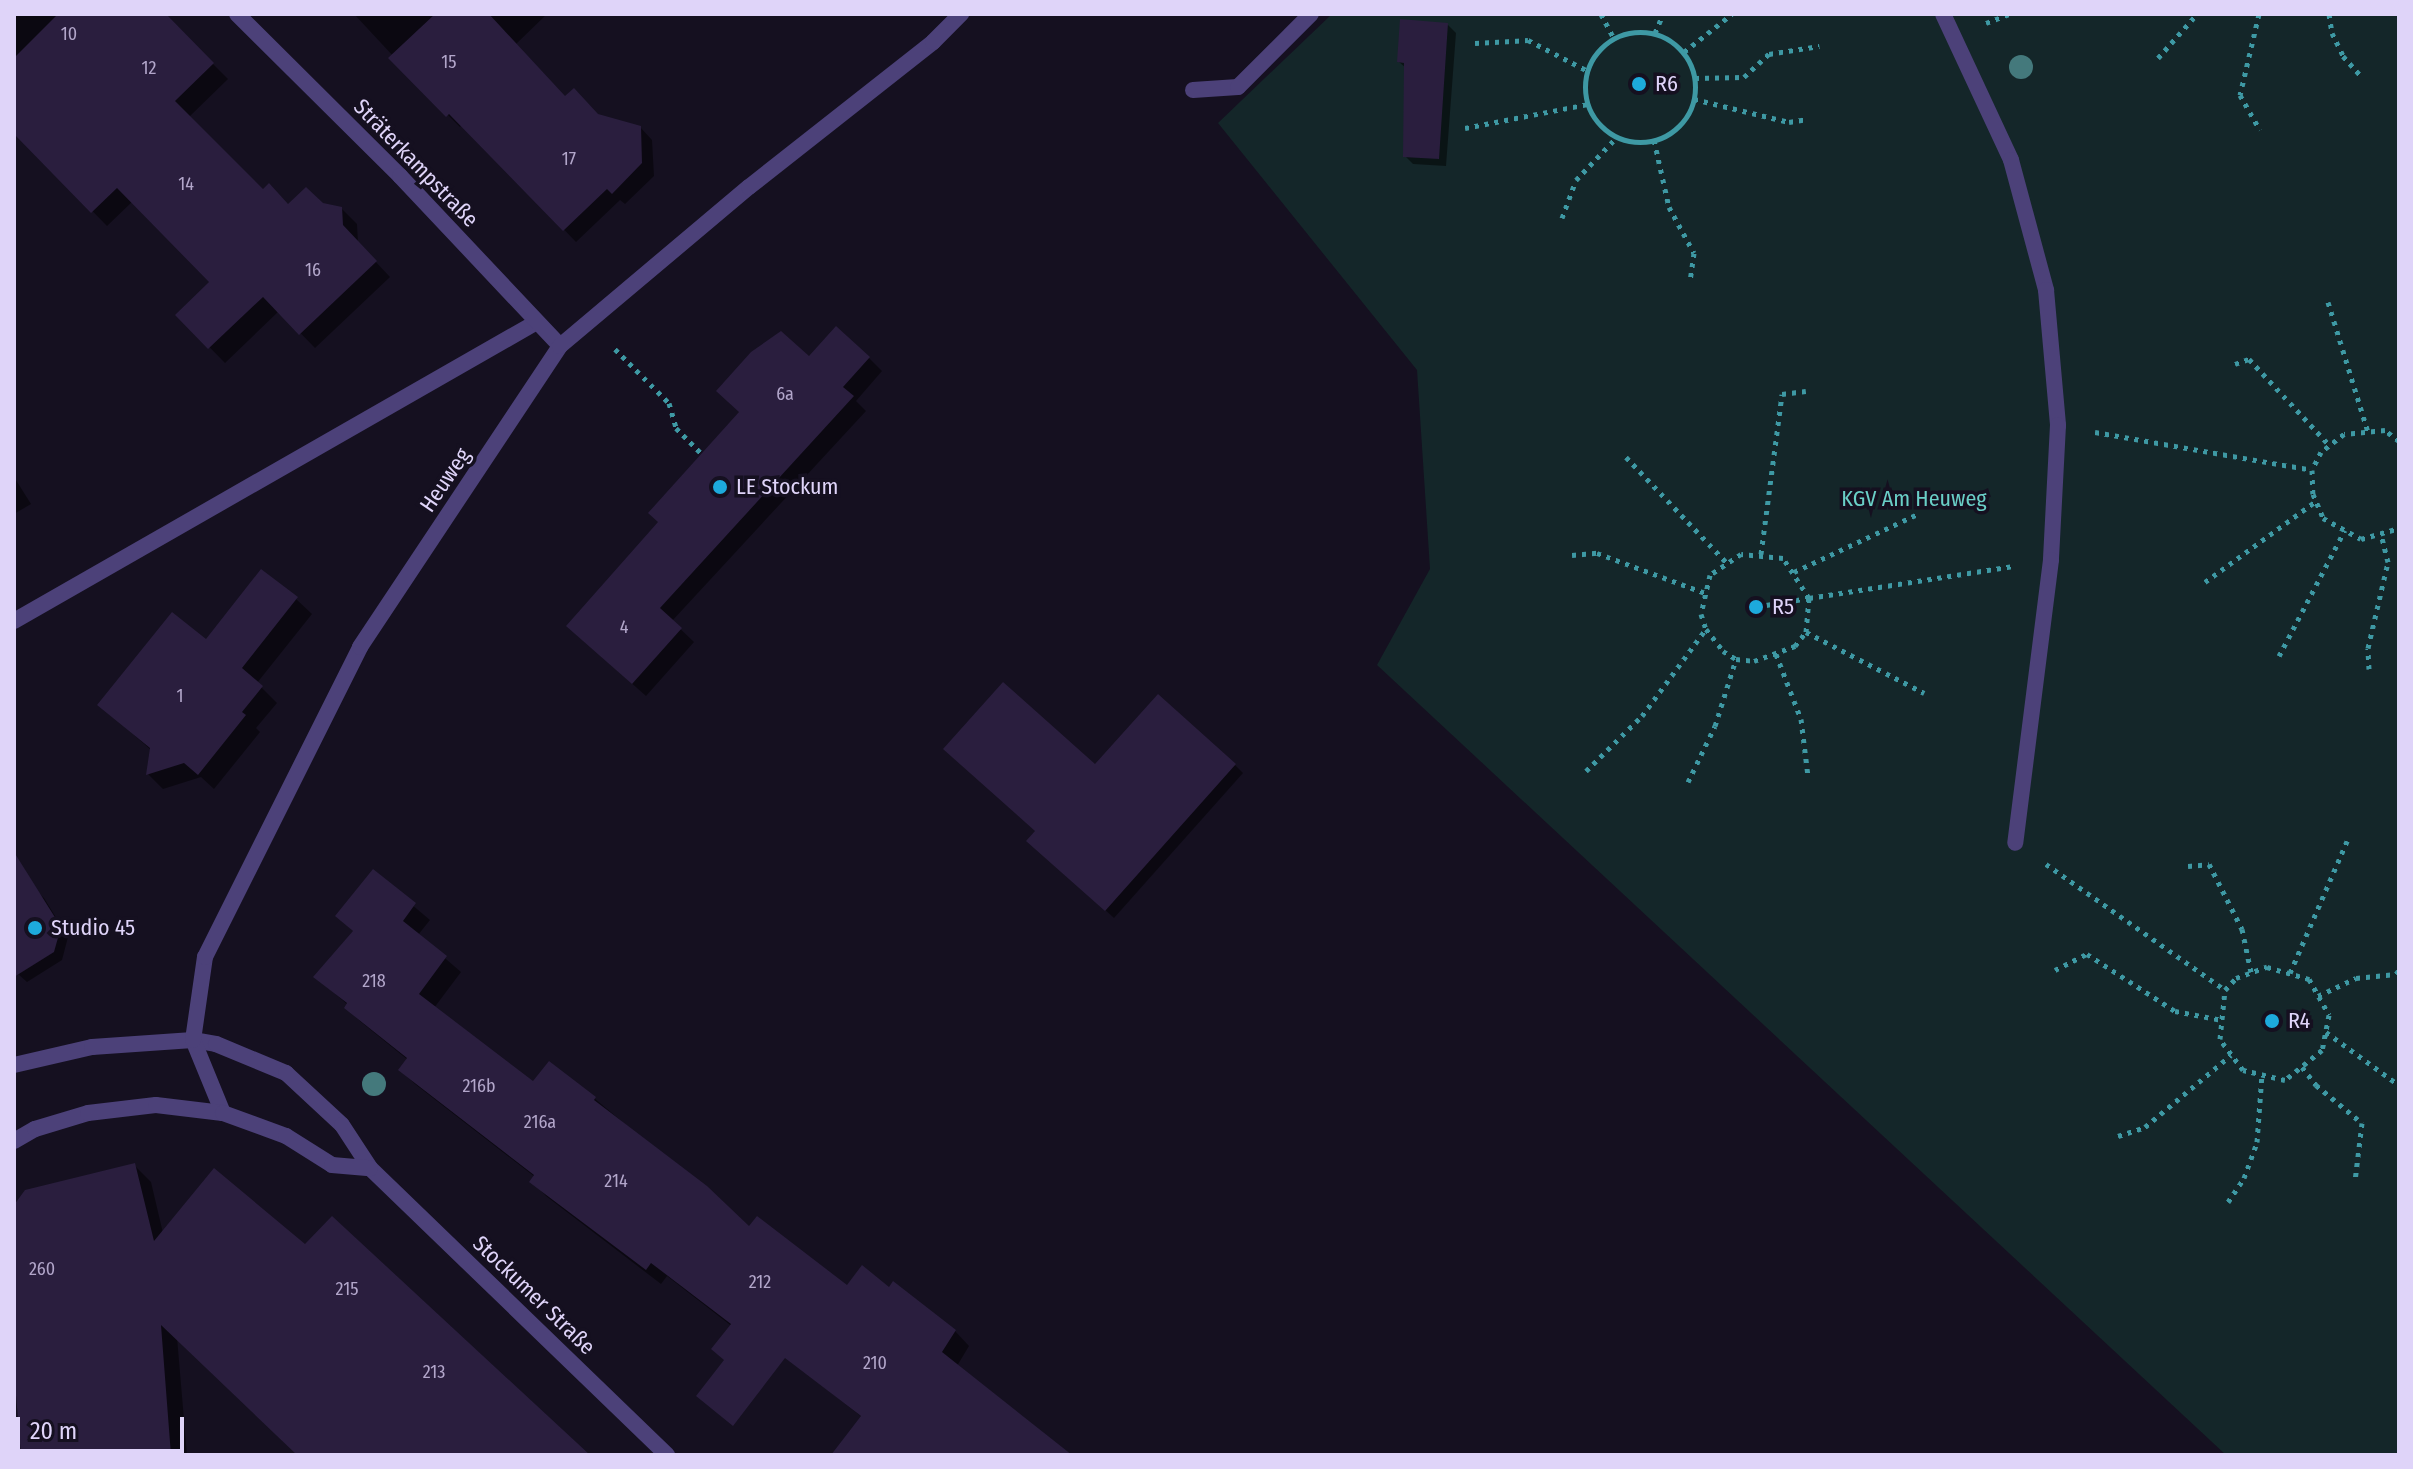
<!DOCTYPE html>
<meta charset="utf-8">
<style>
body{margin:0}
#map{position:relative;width:2413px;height:1469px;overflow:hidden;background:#151020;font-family:"Fira Sans Condensed",sans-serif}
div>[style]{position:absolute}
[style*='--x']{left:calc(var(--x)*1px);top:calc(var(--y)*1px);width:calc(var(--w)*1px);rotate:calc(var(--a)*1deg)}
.green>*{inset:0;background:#142629}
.shadow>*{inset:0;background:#0007}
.building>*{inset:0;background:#2a1e3e}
.path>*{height:5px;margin-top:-2.5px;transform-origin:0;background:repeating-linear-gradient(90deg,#3e99a4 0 4px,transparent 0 10px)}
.path>.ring{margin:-2.5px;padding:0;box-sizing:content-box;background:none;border:5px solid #3e99a4;border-radius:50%}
.lane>*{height:16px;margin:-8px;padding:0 8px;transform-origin:8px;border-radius:8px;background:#4c4179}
.street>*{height:16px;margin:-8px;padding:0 8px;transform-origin:8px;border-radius:8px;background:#4c4179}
.trees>*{width:24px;height:24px;margin:-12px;border-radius:50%;background:#44797c}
.dots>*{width:22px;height:22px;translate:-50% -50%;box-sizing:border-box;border:4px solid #151020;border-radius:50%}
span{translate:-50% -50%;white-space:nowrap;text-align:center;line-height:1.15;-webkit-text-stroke:7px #151020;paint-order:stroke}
.number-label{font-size:18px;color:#b2a6ca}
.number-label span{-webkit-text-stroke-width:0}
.poi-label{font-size:22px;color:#dfd4f9}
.left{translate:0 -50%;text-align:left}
.street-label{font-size:22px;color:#dfd4f9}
.park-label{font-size:22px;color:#6acfc7}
.frame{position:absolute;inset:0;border:16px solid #dfd4f9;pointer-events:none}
.scale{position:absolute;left:16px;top:1417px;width:168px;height:36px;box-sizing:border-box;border:4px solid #dfd4f9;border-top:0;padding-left:10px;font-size:24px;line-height:28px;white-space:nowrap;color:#dfd4f9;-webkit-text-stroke:6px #151020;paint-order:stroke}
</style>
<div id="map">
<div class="green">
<div style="clip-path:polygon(1332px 14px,2399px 14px,2399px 1455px,2226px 1455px,1377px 665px,1430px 569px,1417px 370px,1218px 123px)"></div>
</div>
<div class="shadow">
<div style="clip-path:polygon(14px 14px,163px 14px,228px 79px,189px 117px,263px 191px,289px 206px,341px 208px,357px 224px,358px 243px,390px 277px,315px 348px,279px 311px,225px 363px,178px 315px,211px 282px,133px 201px,107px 226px,14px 131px)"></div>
<div style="clip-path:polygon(354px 14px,547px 14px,515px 45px,565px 99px,598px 116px,640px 127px,652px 140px,654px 176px,625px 204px,620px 200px,576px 242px,462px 124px,460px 127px,448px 115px)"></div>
<div style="clip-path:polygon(1448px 25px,1456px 33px,1446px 166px,1413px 164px,1405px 156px,1406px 68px,1399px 62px)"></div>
<div style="clip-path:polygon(869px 358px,882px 371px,856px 401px,866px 411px,672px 621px,694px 642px,646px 696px,582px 639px,810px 359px)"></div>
<div style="clip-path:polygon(14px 477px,31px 504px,14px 514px)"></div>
<div style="clip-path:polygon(296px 599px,312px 614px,257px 683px,277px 703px,256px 728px,260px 732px,214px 789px,201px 777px,163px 789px,148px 774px,151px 750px,100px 705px,207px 642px)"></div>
<div style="clip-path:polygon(1235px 765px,1243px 773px,1114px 918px,1037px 848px)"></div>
<div style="clip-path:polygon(14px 870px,44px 898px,68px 937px,62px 960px,27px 982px,18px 974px,14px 976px)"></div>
<div style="clip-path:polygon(373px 872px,430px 920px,418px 935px,461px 972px,434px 1008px,534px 1083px,594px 1098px,750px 1229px,847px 1288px,889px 1289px,955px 1331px,969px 1346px,957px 1366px,1067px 1455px,910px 1455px,744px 1324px,738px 1331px,667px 1276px,661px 1284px,546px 1196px,532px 1181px,535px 1177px,415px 1084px,400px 1070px,408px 1060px,361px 1022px,346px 1008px,348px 1005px,316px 977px,354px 932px,337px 916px)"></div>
<div style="clip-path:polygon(134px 1165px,151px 1182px,163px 1233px,305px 1246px,588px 1455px,299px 1455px,177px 1337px,187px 1455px,22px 1455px,18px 1391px,14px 1391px,14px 1208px)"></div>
</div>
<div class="building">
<div style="clip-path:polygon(58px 14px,166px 14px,214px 63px,175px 101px,263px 189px,269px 183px,288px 204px,306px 187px,323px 203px,342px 207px,343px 225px,377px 261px,299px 335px,263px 297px,208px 349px,175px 315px,209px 282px,117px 188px,91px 213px,14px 134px,14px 58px)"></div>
<div style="clip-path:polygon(435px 14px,489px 14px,565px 96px,574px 88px,598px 114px,641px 126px,642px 163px,612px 194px,607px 189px,563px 231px,449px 114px,446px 117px,388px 58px)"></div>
<div style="clip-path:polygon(1400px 19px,1448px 23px,1439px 159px,1403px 157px,1404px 63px,1397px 62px)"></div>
<div style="clip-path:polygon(836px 326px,870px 357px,843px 387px,854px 396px,660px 608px,682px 628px,632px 684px,566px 626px,658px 522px,648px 513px,739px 412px,716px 391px,751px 352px,781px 331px,809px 356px)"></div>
<div style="clip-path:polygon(261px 569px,298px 597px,242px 668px,263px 686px,242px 712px,246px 715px,198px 775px,184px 763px,146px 775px,150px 748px,97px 705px,172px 612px,206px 639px)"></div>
<div style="clip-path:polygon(1003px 682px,1095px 764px,1158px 694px,1236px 764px,1105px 911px,1026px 841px,1035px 831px,943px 749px)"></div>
<div style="clip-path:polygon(14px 852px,61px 927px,54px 952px,14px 977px)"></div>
<div style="clip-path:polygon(373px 869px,416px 903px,403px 921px,447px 956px,419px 994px,533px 1081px,549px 1061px,596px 1097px,594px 1100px,707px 1186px,749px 1226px,757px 1216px,847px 1285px,862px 1265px,889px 1287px,893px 1281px,956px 1330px,942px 1352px,1072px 1455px,831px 1455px,861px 1416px,785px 1358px,733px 1426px,696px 1396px,724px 1360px,711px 1349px,731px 1324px,651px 1263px,646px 1270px,529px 1182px,534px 1175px,398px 1070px,407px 1058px,344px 1008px,347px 1003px,313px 977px,353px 931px,335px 916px)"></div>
<div style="clip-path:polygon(135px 1163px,154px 1241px,214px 1168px,305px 1244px,332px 1216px,590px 1455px,297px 1455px,161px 1325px,171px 1455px,21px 1455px,14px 1371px,14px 1205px,25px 1190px)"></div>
</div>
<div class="path">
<div style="--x:1601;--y:14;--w:27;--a:62"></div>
<div style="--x:2259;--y:14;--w:83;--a:103.2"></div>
<div style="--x:2240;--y:95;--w:40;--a:60.3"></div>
<div style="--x:2329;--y:14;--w:19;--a:81"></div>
<div style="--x:2332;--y:33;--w:25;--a:64"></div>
<div style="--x:2343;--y:56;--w:28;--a:48"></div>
<div style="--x:1986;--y:23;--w:26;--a:-21"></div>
<div class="ring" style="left:1585px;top:32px;width:105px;height:105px"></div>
<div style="--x:1655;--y:33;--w:21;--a:-67"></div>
<div style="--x:1475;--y:43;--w:53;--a:-3.2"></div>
<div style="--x:1528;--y:40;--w:68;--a:27.3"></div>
<div style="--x:1684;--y:52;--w:61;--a:-38.4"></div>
<div style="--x:2158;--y:58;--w:59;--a:-48.4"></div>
<div style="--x:1695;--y:78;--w:49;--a:-1.2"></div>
<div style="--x:1744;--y:77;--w:34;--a:-43"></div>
<div style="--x:1769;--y:54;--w:51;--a:-9.1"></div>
<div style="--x:1694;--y:99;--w:98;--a:13.6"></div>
<div style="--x:1789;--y:122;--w:19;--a:-9"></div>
<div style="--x:1465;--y:128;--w:125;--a:-11"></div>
<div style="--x:1654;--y:140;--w:69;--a:77.4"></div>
<div style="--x:1669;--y:207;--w:52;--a:61.5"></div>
<div style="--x:1694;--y:253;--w:27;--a:98"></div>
<div style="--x:1562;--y:218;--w:40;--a:-69.8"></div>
<div style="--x:1576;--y:180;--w:59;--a:-46.4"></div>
<div style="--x:2328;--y:302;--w:136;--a:72.9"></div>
<div style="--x:615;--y:349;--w:76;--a:45"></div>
<div style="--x:669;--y:403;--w:26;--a:74"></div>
<div style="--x:676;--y:428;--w:37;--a:45"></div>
<div style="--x:2235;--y:364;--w:15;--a:-20"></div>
<div style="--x:2249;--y:359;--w:119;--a:47"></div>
<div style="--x:2095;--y:432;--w:220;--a:9.9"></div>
<div style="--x:2399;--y:441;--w:18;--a:-142"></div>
<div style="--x:2385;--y:430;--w:41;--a:174.4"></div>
<div style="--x:2344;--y:434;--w:29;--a:142"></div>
<div style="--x:2321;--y:452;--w:20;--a:117"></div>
<div style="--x:2312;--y:470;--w:24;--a:88"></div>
<div style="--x:2313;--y:494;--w:26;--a:67"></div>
<div style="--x:2323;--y:518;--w:43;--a:28.9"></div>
<div style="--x:2361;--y:539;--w:40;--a:-16"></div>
<div style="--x:1626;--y:457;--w:145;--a:46.4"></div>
<div style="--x:1761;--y:554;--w:161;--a:-82.5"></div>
<div style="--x:1782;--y:394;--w:24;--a:-7"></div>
<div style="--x:1572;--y:555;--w:25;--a:-5"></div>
<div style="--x:1597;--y:553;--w:115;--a:20.3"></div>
<div style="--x:1794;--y:572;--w:139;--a:-25.1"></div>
<div style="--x:2205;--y:582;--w:137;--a:-36.1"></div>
<div style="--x:1766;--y:605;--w:44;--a:-9.2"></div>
<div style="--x:1809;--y:598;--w:48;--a:-123"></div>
<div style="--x:1783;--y:558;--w:42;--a:-174.6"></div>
<div style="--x:1741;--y:554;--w:37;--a:146"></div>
<div style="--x:1710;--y:575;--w:40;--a:103"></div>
<div style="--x:1701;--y:614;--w:16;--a:72"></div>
<div style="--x:1706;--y:629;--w:28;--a:52"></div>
<div style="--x:1723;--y:651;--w:15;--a:32"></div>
<div style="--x:1736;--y:659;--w:18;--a:6"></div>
<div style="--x:1754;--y:661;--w:44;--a:-20.1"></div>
<div style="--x:1795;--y:646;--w:18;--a:-52"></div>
<div style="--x:1806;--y:632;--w:34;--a:-85"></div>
<div style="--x:1809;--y:598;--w:207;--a:-8.9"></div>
<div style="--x:1806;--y:632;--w:133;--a:27.3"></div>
<div style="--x:1776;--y:654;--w:70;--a:69"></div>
<div style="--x:1801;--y:719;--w:57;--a:83"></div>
<div style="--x:2279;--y:656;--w:142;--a:-62.4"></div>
<div style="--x:2369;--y:669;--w:21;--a:-93"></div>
<div style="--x:2368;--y:648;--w:88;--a:-76.9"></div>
<div style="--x:2388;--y:562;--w:29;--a:-104"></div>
<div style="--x:1586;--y:771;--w:78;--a:-44.5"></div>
<div style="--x:1642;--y:716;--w:108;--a:-53.7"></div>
<div style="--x:1688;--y:782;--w:62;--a:-64.3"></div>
<div style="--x:1715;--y:726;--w:70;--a:-72.6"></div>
<div style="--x:2046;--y:864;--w:219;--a:35.1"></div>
<div style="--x:2225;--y:990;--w:16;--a:-47"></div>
<div style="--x:2236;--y:978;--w:33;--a:-20"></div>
<div style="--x:2267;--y:967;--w:44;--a:15.9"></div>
<div style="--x:2309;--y:979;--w:41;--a:60.9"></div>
<div style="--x:2329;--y:1015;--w:36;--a:101"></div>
<div style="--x:2322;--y:1050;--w:48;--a:141"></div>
<div style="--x:2285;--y:1080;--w:43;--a:-166.6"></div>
<div style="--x:2243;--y:1070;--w:39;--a:-127"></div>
<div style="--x:2220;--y:1039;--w:49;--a:-84.2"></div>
<div style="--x:2188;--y:866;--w:21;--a:-5"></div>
<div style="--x:2209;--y:864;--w:73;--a:63.1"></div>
<div style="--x:2242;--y:929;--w:44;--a:78.2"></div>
<div style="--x:2055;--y:970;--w:36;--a:-27"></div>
<div style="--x:2087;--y:954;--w:105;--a:32.9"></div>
<div style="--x:2175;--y:1011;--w:48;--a:10.8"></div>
<div style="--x:2290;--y:973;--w:144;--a:-66.6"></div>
<div style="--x:2318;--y:996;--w:42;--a:-25.3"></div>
<div style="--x:2356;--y:978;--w:40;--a:-5.7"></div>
<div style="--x:2396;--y:974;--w:5;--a:-53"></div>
<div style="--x:2326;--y:1032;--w:90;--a:36"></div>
<div style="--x:2302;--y:1067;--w:23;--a:52"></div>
<div style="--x:2316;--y:1085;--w:60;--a:39.6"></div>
<div style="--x:2362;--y:1123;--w:58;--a:96.9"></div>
<div style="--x:2118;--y:1136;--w:28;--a:-18"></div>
<div style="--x:2145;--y:1127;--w:112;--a:-39.9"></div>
<div style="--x:2228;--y:1202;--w:29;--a:-56"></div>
<div style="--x:2244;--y:1178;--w:38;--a:-70"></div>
<div style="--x:2257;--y:1142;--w:68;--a:-85.8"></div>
</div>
<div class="lane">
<div style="--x:1943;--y:14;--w:161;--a:65"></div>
<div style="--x:2011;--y:160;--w:135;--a:74.9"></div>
<div style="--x:2046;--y:290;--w:136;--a:84.9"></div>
<div style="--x:2058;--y:425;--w:135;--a:93"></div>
<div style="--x:2051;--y:560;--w:285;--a:97.2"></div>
<div style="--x:1193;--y:90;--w:45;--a:-3.8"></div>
<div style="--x:1238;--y:87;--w:103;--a:-45"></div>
<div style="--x:14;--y:621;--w:600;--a:-29.77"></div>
</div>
<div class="street">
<div style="--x:237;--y:14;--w:230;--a:44.8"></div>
<div style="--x:400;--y:176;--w:233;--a:46.7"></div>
<div style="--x:14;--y:1065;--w:80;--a:-13"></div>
<div style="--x:92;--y:1047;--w:101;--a:-4"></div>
<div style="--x:193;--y:1040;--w:23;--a:10"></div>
<div style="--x:216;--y:1044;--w:76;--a:22.5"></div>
<div style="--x:286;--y:1073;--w:76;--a:42.9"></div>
<div style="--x:342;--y:1125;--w:51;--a:56.9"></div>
<div style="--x:370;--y:1168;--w:413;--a:44"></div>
<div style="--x:223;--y:1113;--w:79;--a:-112.3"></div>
<div style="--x:193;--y:1040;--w:84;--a:-81.8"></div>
<div style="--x:205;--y:957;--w:347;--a:-63.4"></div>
<div style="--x:360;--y:647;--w:361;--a:-56.4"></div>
<div style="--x:560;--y:346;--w:247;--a:-40.1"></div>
<div style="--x:749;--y:187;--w:234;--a:-38.2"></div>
<div style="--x:933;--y:42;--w:40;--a:-45"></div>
<div style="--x:14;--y:1141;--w:24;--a:-30"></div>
<div style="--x:35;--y:1129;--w:55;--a:-16.8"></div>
<div style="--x:88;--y:1113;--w:68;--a:-6.7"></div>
<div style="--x:156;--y:1105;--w:67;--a:6.8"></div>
<div style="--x:223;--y:1113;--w:67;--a:20.1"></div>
<div style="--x:286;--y:1136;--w:54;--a:32.2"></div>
<div style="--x:332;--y:1165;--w:38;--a:5"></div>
</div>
<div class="trees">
<div style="left:2021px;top:67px"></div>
<div style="left:374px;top:1084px"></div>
</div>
<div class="dots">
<div style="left:1639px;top:84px;background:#1daadc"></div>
<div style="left:720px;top:487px;background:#1daadc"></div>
<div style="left:1756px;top:607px;background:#1daadc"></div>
<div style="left:35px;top:928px;background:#1daadc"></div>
<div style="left:2272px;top:1021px;background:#1daadc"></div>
</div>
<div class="number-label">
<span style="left:69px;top:34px">10</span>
<span style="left:449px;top:62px">15</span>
<span style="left:149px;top:68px">12</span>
<span style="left:569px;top:159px">17</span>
<span style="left:186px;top:184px">14</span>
<span style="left:313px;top:270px">16</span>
<span style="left:785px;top:394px">6a</span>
<span style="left:624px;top:627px">4</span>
<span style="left:180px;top:696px">1</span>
<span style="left:374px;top:981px">218</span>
<span style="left:479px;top:1086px">216b</span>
<span style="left:540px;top:1122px">216a</span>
<span style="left:616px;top:1181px">214</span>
<span style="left:42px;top:1269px">260</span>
<span style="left:760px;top:1282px">212</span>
<span style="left:347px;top:1289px">215</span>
<span style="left:875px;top:1363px">210</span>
<span style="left:434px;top:1372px">213</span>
</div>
<div class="poi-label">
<span class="left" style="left:1655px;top:84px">R6</span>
<span class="left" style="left:736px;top:487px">LE Stockum</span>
<span class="left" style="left:1772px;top:607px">R5</span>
<span class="left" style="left:51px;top:928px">Studio 45</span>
<span class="left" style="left:2288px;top:1021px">R4</span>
</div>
<div class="street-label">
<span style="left:416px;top:163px;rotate:46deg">Sträterkampstraße</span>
<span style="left:445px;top:480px;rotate:-56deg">Heuweg</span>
<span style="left:534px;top:1295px;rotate:44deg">Stockumer Straße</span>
</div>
<div class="park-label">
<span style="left:1914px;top:499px">KGV Am Heuweg</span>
</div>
<div class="frame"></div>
<div class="scale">20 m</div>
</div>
